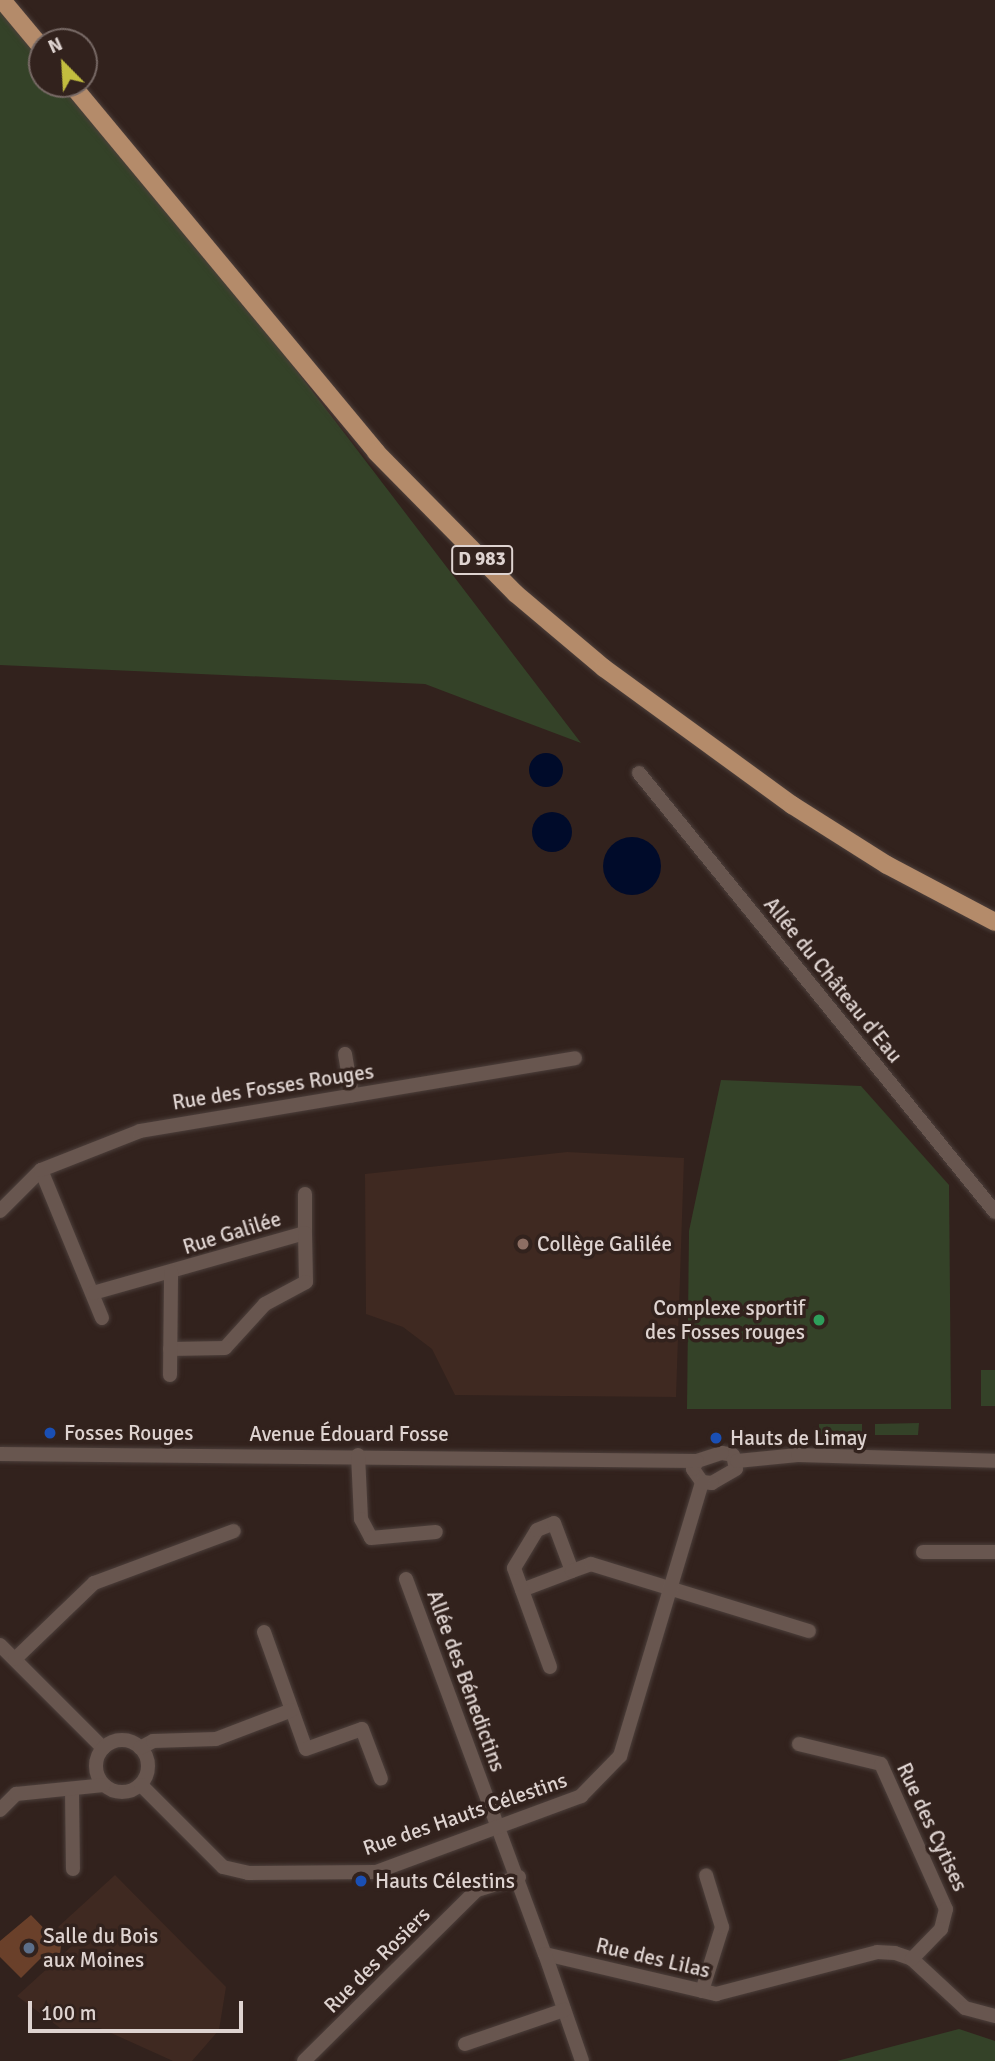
<!DOCTYPE html>
<meta charset="utf-8">
<style>
body{margin:0}
#map{position:relative;width:995px;height:2061px;overflow:hidden;background:#32221d;font-family:Signika,sans-serif}
div>[style]{position:absolute}
[style*='--x']{left:calc(var(--x)*1px);top:calc(var(--y)*1px);width:calc(var(--w)*1px);rotate:calc(var(--a)*1deg)}
.built>*{inset:0;background:#3f2921}
.green>*{inset:0;background:#344228}
.water>*{inset:0;background:#000b2a}
.round{border-radius:50%}
.building>*{inset:0;background:#6a402a}
.roads{filter:drop-shadow(0 0 2px #4c3f3b) drop-shadow(0 0 2px #4c3f3b)}
.street>*{height:14px;margin:-7px;padding:0 7px;transform-origin:7px;border-radius:7px;background:#68564f}
.street>.ring{margin:-7px;padding:0;box-sizing:content-box;background:none;border:14px solid #68564f;border-radius:50%}
.primary>*{height:18px;margin:-9px;padding:0 9px;transform-origin:9px;border-radius:9px;background:#b48b6a}
.dots>*{width:19px;height:19px;translate:-50% -50%;box-sizing:border-box;border:4px solid #32221d;border-radius:50%}
span{translate:-50% -50%;white-space:nowrap;text-align:center;line-height:1.15;-webkit-text-stroke:7px #32221d;paint-order:stroke}
.shield-label span{padding:2px 5px;background:#32221d;border:2px solid;border-radius:5px;-webkit-text-stroke-width:0}
.shield-label{font-size:19px;color:#ded3d0;font-weight:700}
.street-label{font-size:21px;color:#ded3d0}
.poi-label{font-size:21px;color:#ded3d0}
.left{translate:0 -50%;text-align:left}
.right{translate:-100% -50%;text-align:right}
.north{position:absolute;left:28px;top:28px;width:70px;height:70px;box-sizing:border-box;background:#32221d;border:2px solid #776965;border-radius:50%;rotate:336deg;font-size:19px;font-weight:700;line-height:28px;text-align:center;color:#ded3d0}
.north::after{content:'';display:block;margin:auto;width:24px;height:32px;background:#c2bd3f;clip-path:polygon(50% 0,100% 100%,50% 72%,0 100%)}
.scale{position:absolute;left:28px;top:2001px;width:215px;height:32px;box-sizing:border-box;border:4px solid #ded3d0;border-top:0;padding-left:9px;font-size:21px;line-height:24px;white-space:nowrap;color:#ded3d0;-webkit-text-stroke:5px #32221d;paint-order:stroke}
</style>
<div id="map">
<div class="built">
<div style="clip-path:polygon(567px 1152px,684px 1158px,676px 1397px,455px 1395px,432px 1349px,403px 1327px,366px 1314px,365px 1174px)"></div>
<div style="clip-path:polygon(115px 1875px,226px 1987px,219px 2030px,192px 2061px,173px 2061px,100px 2028px,60px 2028px,17px 1996px,73px 1945px,58px 1927px)"></div>
</div>
<div class="green">
<div style="clip-path:polygon(0 0,42px 53px,42px 84px,64px 84px,258px 320px,581px 743px,425px 684px,0 665px)"></div>
<div style="clip-path:polygon(721px 1080px,861px 1086px,949px 1185px,951px 1409px,687px 1409px,689px 1231px)"></div>
<div style="clip-path:polygon(981px 1370px,995px 1370px,995px 1406px,981px 1406px)"></div>
<div style="clip-path:polygon(919px 1423px,918px 1435px,875px 1435px,875px 1424px)"></div>
<div style="clip-path:polygon(819px 1424px,862px 1424px,862px 1435px,819px 1435px)"></div>
<div style="clip-path:polygon(959px 2029px,995px 2041px,995px 2061px,837px 2061px)"></div>
</div>
<div class="water">
<div class="round" style="left:529px;top:753px;width:34px;height:34px"></div>
<div class="round" style="left:532px;top:812px;width:40px;height:40px"></div>
<div class="round" style="left:603px;top:837px;width:58px;height:58px"></div>
</div>
<div class="building">
<div style="clip-path:polygon(31px 1915px,61px 1946px,60px 1954px,48px 1966px,41px 1958px,21px 1978px,0 1957px,0 1941px)"></div>
</div>
<div class="roads">
<div class="street">
<div style="--x:639;--y:773;--w:565;--a:50.96"></div>
<div style="--x:345;--y:1054;--w:42;--a:80.3"></div>
<div style="--x:41;--y:1170;--w:160;--a:67.6"></div>
<div style="--x:305;--y:1194;--w:39;--a:90"></div>
<div style="--x:0;--y:1211;--w:58;--a:-45"></div>
<div style="--x:41;--y:1170;--w:106;--a:-21.5"></div>
<div style="--x:140;--y:1131;--w:441;--a:-9.5"></div>
<div style="--x:93;--y:1293;--w:220;--a:-15.8"></div>
<div style="--x:305;--y:1233;--w:49;--a:88.8"></div>
<div style="--x:306;--y:1282;--w:47;--a:151.8"></div>
<div style="--x:265;--y:1304;--w:59;--a:132.3"></div>
<div style="--x:225;--y:1348;--w:55;--a:179"></div>
<div style="--x:170;--y:1375;--w:103;--a:-89.4"></div>
<div style="--x:722;--y:1453;--w:11;--a:10"></div>
<div style="--x:733;--y:1455;--w:14;--a:78"></div>
<div style="--x:736;--y:1469;--w:28;--a:150"></div>
<div style="--x:712;--y:1483;--w:10;--a:-174"></div>
<div style="--x:702;--y:1482;--w:16;--a:-125"></div>
<div style="--x:693;--y:1469;--w:9;--a:-63"></div>
<div style="--x:697;--y:1461;--w:26;--a:-18"></div>
<div style="--x:0;--y:1454;--w:697;--a:0.58"></div>
<div style="--x:358;--y:1455;--w:64;--a:87.3"></div>
<div style="--x:361;--y:1519;--w:21;--a:62"></div>
<div style="--x:371;--y:1538;--w:65;--a:-5.3"></div>
<div style="--x:737;--y:1461;--w:61;--a:-5.6"></div>
<div style="--x:798;--y:1455;--w:197;--a:1.7"></div>
<div style="--x:923;--y:1552;--w:72;--a:0"></div>
<div style="--x:406;--y:1579;--w:400;--a:69.7"></div>
<div style="--x:545;--y:1954;--w:176;--a:13.2"></div>
<div style="--x:716;--y:1994;--w:166;--a:-14.6"></div>
<div style="--x:877;--y:1952;--w:18;--a:3"></div>
<div style="--x:895;--y:1953;--w:18;--a:19"></div>
<div style="--x:912;--y:1959;--w:72;--a:42.8"></div>
<div style="--x:965;--y:2008;--w:31;--a:15"></div>
<div style="--x:522;--y:1590;--w:53;--a:-20.8"></div>
<div style="--x:264;--y:1632;--w:124;--a:70.3"></div>
<div style="--x:306;--y:1749;--w:59;--a:-19.7"></div>
<div style="--x:362;--y:1729;--w:53;--a:69.2"></div>
<div style="--x:0;--y:1645;--w:146;--a:45"></div>
<div style="--x:15;--y:1659;--w:110;--a:-43.9"></div>
<div style="--x:94;--y:1583;--w:149;--a:-20.4"></div>
<div style="--x:550;--y:1667;--w:105;--a:-110"></div>
<div style="--x:514;--y:1568;--w:44;--a:-58.8"></div>
<div style="--x:537;--y:1530;--w:18;--a:-22"></div>
<div style="--x:554;--y:1523;--w:51;--a:69.4"></div>
<div style="--x:572;--y:1571;--w:20;--a:-20"></div>
<div style="--x:591;--y:1564;--w:228;--a:17.1"></div>
<div class="ring" style="left:96px;top:1740px;width:38px;height:38px"></div>
<div style="--x:799;--y:1744;--w:84;--a:13.7"></div>
<div style="--x:881;--y:1764;--w:159;--a:65.9"></div>
<div style="--x:946;--y:1909;--w:21;--a:104"></div>
<div style="--x:941;--y:1929;--w:42;--a:134"></div>
<div style="--x:140;--y:1748;--w:15;--a:-28"></div>
<div style="--x:153;--y:1741;--w:63;--a:-1.8"></div>
<div style="--x:216;--y:1739;--w:81;--a:-20.9"></div>
<div style="--x:141;--y:1785;--w:116;--a:45"></div>
<div style="--x:223;--y:1867;--w:26;--a:13"></div>
<div style="--x:248;--y:1873;--w:128;--a:-0.4"></div>
<div style="--x:376;--y:1872;--w:219;--a:-20.3"></div>
<div style="--x:581;--y:1796;--w:56;--a:-45.7"></div>
<div style="--x:620;--y:1756;--w:286;--a:-73.3"></div>
<div style="--x:72;--y:1791;--w:78;--a:89.3"></div>
<div style="--x:0;--y:1810;--w:23;--a:-45"></div>
<div style="--x:16;--y:1794;--w:88;--a:-5.8"></div>
<div style="--x:545;--y:1954;--w:113;--a:70.9"></div>
<div style="--x:702;--y:1991;--w:67;--a:-72.6"></div>
<div style="--x:722;--y:1927;--w:54;--a:-107.1"></div>
<div style="--x:465;--y:2044;--w:105;--a:-19"></div>
<div style="--x:304;--y:2061;--w:243;--a:-44.7"></div>
<div style="--x:477;--y:1890;--w:44;--a:-17.2"></div>
</div>
<div class="primary">
<div style="--x:2;--y:0;--w:62;--a:50.2"></div>
<div style="--x:71;--y:84;--w:478;--a:50.3"></div>
<div style="--x:376;--y:452;--w:199;--a:45.4"></div>
<div style="--x:516;--y:594;--w:115;--a:40.1"></div>
<div style="--x:604;--y:668;--w:233;--a:36.1"></div>
<div style="--x:792;--y:805;--w:112;--a:32.3"></div>
<div style="--x:887;--y:865;--w:122;--a:27.8"></div>
</div>
</div>
<div class="dots">
<div style="left:523px;top:1244px;background:#8d6e63"></div>
<div style="left:819px;top:1320px;background:#2e9e5b"></div>
<div style="left:50px;top:1433px;background:#1a4fb4"></div>
<div style="left:716px;top:1438px;background:#1a4fb4"></div>
<div style="left:361px;top:1881px;background:#1a4fb4"></div>
<div style="left:29px;top:1948px;background:#5c6f8a"></div>
</div>
<div class="shield-label">
<span style="left:482px;top:560px">D 983</span>
</div>
<div class="street-label">
<span style="left:833px;top:980px;rotate:51deg">Allée du Château d'Eau</span>
<span style="left:273px;top:1087px;rotate:-9deg">Rue des Fosses Rouges</span>
<span style="left:232px;top:1233px;rotate:-17deg">Rue Galilée</span>
<span style="left:349px;top:1434px">Avenue Édouard Fosse</span>
<span style="left:466px;top:1681px;rotate:70deg">Allée des Bénedictins</span>
<span style="left:465px;top:1814px;rotate:-19deg">Rue des Hauts Célestins</span>
<span style="left:932px;top:1827px;rotate:65deg">Rue des Cytises</span>
<span style="left:653px;top:1958px;rotate:13deg">Rue des Lilas</span>
<span style="left:377px;top:1960px;rotate:-45deg">Rue des Rosiers</span>
</div>
<div class="poi-label">
<span class="left" style="left:537px;top:1244px">Collège Galilée</span>
<span class="right" style="left:805px;top:1320px">Complexe sportif<br>des Fosses rouges</span>
<span class="left" style="left:64px;top:1433px">Fosses Rouges</span>
<span class="left" style="left:730px;top:1438px">Hauts de Limay</span>
<span class="left" style="left:375px;top:1881px">Hauts Célestins</span>
<span class="left" style="left:43px;top:1948px">Salle du Bois<br>aux Moines</span>
</div>
<div class="north">N</div>
<div class="scale">100 m</div>
</div>
